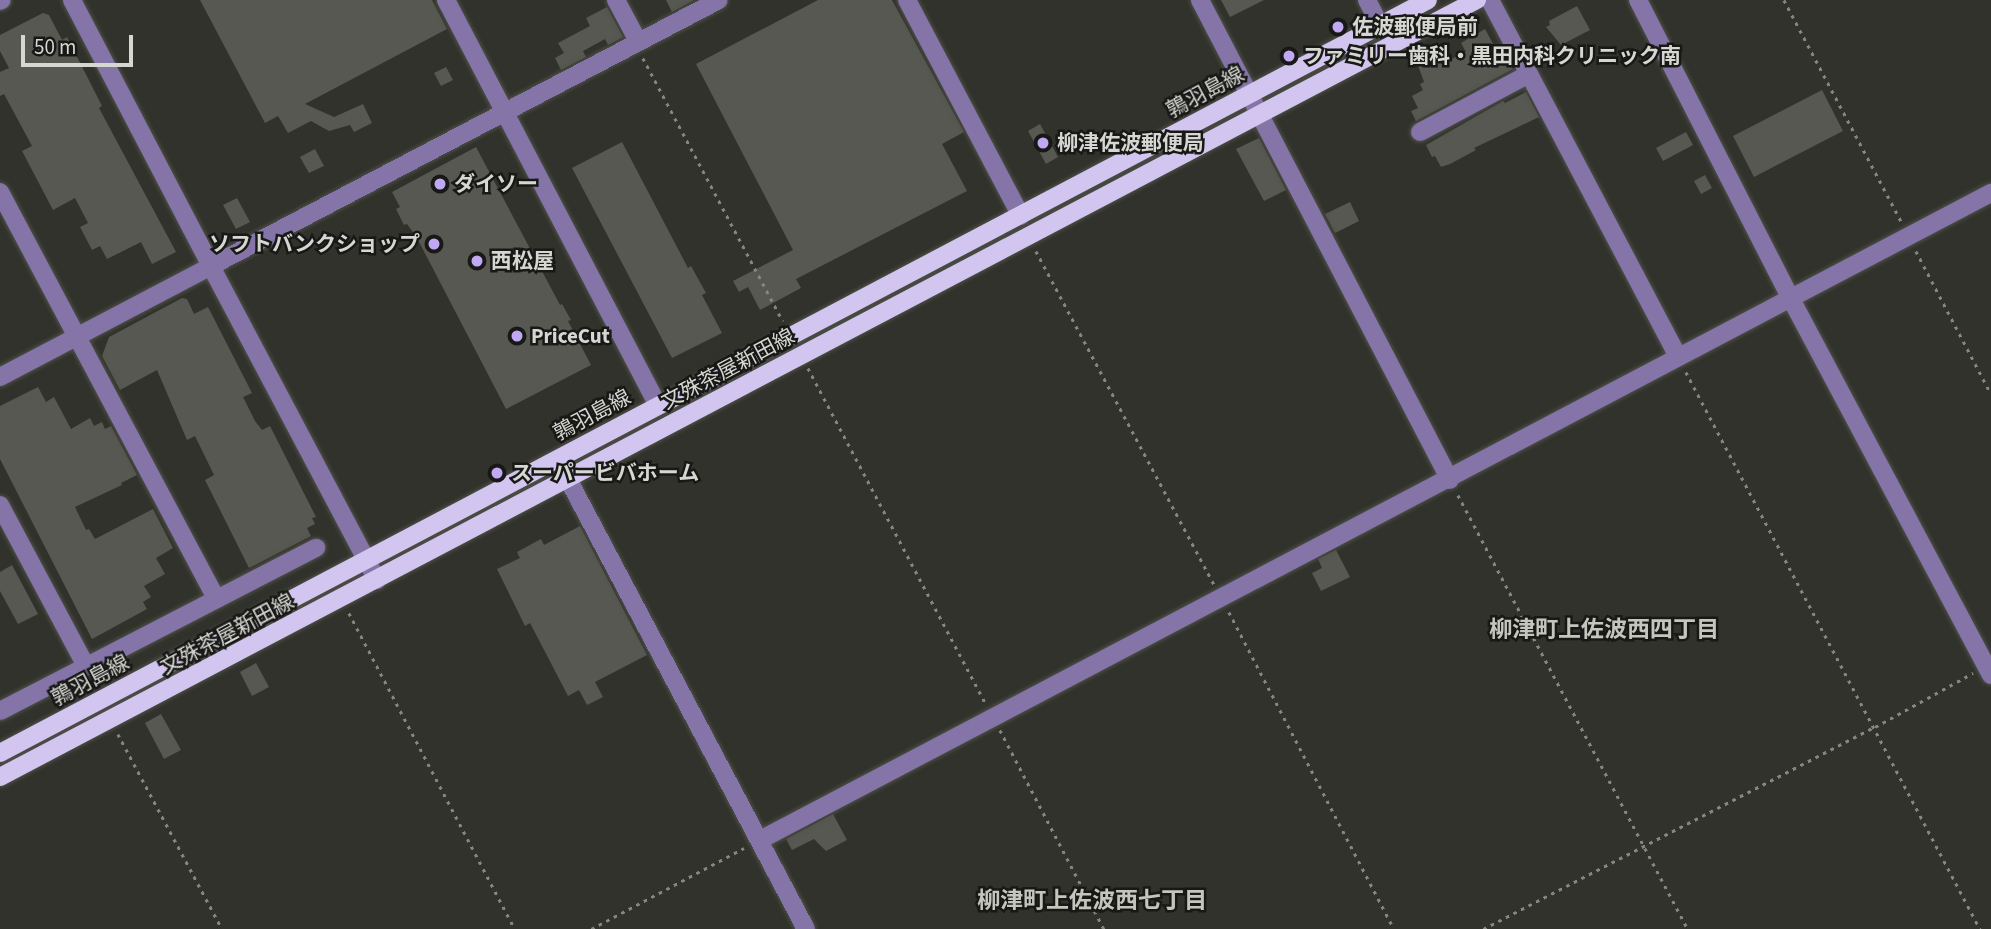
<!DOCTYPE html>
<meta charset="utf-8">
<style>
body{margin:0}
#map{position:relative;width:1991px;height:929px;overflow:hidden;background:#30322b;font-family:"Source Sans 3","Noto Sans JP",sans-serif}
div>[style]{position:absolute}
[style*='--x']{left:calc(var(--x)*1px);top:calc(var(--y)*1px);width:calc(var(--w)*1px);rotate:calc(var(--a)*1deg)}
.building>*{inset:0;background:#575851}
.path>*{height:2.5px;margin-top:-1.25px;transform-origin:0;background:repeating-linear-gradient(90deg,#858781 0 3.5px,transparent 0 8.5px)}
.roads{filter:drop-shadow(0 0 2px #4e5049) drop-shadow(0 0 2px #4e5049)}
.minor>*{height:18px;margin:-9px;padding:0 9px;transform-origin:9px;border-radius:9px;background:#8574a7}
.major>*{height:18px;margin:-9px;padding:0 9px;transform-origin:9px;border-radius:9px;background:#d2c5ef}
.dots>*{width:19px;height:19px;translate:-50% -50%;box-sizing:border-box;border:4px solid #181916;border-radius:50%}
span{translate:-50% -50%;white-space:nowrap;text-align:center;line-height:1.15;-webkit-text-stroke:5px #181916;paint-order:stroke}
.poi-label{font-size:21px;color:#d6d7d3;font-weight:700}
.left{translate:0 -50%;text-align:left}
.right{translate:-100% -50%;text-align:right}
.street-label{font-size:21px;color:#d6d7d3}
.neighbourhood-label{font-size:23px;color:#c4c6be;font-weight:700}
.scale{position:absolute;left:21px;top:35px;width:112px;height:32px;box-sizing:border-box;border:4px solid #d6d7d3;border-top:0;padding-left:9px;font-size:21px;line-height:24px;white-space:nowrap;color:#d6d7d3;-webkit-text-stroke:5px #181916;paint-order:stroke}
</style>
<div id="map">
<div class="building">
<div style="clip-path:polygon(200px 0,432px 0,447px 29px,305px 104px,334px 117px,363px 104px,372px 123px,354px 132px,350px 125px,329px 131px,311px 121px,288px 133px,278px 116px,265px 123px)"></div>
<div style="clip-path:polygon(666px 0,694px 0,672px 12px)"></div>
<div style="clip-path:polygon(818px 0,892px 0,964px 132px,942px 144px,967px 191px,796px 279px,801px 288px,760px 310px,748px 287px,739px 292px,733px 281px,793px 250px,696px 64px)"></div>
<div style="clip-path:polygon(1221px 0,1264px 0,1230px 17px)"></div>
<div style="clip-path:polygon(1577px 6px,1590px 30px,1561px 45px,1546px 27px,1550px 25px,1549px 21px)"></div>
<div style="clip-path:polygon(607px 7px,623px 37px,608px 45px,605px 39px,583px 51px,586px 57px,561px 70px,555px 58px,564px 53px,558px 43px,590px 26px,586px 18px)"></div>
<div style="clip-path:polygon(43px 13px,49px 15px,62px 40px,67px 37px,102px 106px,99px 108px,176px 252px,152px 264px,141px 242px,107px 259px,100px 246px,92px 250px,80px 227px,88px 223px,75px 198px,53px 210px,22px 151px,32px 146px,4px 94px,0 96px,0 72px,9px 68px,0 51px,0 35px)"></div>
<div style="clip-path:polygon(1485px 29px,1497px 51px,1502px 48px,1513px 69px,1416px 121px,1411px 111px,1418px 108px,1412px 96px,1423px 90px,1420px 84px,1424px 82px,1416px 60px,1434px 50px,1441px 64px,1466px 52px,1461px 43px)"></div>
<div style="clip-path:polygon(446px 67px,453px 80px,441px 86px,434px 73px)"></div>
<div style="clip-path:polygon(1822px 90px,1843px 131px,1754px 177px,1733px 136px)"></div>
<div style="clip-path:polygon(1526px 92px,1539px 117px,1474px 148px,1476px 150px,1450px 164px,1441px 167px,1435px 156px,1432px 157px,1426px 145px,1503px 101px,1505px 103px)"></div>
<div style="clip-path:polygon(1040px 124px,1058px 157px,1046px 164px,1028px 131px)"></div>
<div style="clip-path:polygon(1686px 132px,1693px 145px,1663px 161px,1656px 148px)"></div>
<div style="clip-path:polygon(1259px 138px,1286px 190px,1264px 201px,1236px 149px)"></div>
<div style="clip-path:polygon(622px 142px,688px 268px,691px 266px,706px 293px,702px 295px,722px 333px,672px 358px,572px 168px)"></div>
<div style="clip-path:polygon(476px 147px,560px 305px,562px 304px,571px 320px,568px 321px,591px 365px,506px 409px,417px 238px,407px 224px,404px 225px,396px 209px,400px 207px,392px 192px)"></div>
<div style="clip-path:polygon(315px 149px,324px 166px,309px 173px,300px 157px)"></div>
<div style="clip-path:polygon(1705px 175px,1712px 188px,1701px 194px,1694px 181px)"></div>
<div style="clip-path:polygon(237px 198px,250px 222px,236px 229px,223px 205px)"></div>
<div style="clip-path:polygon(1350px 202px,1359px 221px,1335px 233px,1325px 214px)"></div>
<div style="clip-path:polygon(182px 298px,187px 299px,194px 314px,208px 307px,252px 393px,243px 397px,255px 421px,262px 430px,270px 426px,316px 517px,312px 518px,315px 524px,307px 528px,311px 536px,249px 568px,205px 480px,214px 475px,195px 436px,187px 440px,157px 370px,120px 390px,102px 356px,109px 337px)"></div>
<div style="clip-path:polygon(38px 387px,46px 402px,54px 397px,71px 429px,90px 418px,94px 426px,102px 422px,105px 429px,111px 426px,137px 475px,121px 483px,122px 485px,75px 507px,86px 530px,89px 529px,95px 539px,153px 509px,173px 548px,156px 558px,165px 574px,144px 586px,151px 597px,143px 602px,147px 609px,92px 639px,0 459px,0 406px)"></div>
<div style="clip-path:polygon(580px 526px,647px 655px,595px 682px,603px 697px,587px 705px,579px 690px,568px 696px,530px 623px,525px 626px,497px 569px,520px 558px,517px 552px,541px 539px,544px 545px)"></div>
<div style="clip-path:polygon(1336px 550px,1350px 577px,1321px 591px,1312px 573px,1322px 568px,1318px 559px)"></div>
<div style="clip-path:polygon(12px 565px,38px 614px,18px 624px,0 591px,0 572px)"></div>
<div style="clip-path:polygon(256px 663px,269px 687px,252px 696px,240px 672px)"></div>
<div style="clip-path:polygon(161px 714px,181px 750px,164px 759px,145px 723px)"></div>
<div style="clip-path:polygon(833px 814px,847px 840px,826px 851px,814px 839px,792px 850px,786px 839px)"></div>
</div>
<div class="path">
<div style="--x:1784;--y:0;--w:252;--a:62.1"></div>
<div style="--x:643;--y:58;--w:298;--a:62"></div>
<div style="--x:1036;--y:251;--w:378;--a:61.9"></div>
<div style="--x:1916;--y:251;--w:161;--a:62.3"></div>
<div style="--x:808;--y:368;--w:379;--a:62.1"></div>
<div style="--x:1686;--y:372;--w:630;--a:62.17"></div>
<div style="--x:1458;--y:495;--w:491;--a:62.1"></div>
<div style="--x:1229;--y:612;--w:357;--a:62.5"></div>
<div style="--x:349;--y:613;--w:357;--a:62.3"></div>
<div style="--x:1000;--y:730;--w:225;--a:62.4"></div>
<div style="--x:118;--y:734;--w:221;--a:61.9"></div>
<div style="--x:591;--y:929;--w:173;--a:-27.9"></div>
<div style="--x:1483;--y:929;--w:441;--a:-27.3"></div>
<div style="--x:1875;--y:727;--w:112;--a:-28.9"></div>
</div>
<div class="roads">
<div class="minor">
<div style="--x:446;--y:0;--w:457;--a:62.4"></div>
<div style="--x:616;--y:0;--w:47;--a:61.8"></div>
<div style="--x:907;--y:0;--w:244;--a:62.2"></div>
<div style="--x:1200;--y:0;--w:541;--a:62.49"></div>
<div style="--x:1367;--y:0;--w:28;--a:63"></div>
<div style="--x:1490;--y:0;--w:403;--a:62.2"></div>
<div style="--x:1638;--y:0;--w:336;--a:62.9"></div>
<div style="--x:1791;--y:299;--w:426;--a:62"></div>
<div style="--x:0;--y:1;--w:2;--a:-27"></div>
<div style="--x:1420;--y:132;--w:123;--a:-28"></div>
<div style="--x:0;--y:192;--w:461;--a:62"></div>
<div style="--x:0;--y:377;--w:238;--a:-27.7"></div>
<div style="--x:211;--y:266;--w:300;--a:-117.6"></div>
<div style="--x:568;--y:479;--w:509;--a:62.13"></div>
<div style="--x:0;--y:505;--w:183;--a:61.9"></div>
<div style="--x:377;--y:580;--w:355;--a:-117.9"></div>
<div style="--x:211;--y:266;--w:573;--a:-27.64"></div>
<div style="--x:0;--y:711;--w:356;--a:-27.3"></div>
<div style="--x:760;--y:840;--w:1391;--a:-27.73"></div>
</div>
<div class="major">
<div style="--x:0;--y:753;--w:1614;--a:-27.8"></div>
<div style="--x:0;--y:777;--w:1669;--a:-27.75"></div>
</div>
</div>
<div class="dots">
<div style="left:1338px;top:27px;background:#c1a8f3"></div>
<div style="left:1289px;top:56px;background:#c1a8f3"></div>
<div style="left:1043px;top:143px;background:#c1a8f3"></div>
<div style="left:440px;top:184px;background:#c1a8f3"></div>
<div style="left:434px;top:244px;background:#c1a8f3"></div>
<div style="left:477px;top:261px;background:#c1a8f3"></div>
<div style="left:517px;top:336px;background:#c1a8f3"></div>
<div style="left:497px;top:473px;background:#c1a8f3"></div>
</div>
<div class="poi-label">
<span class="left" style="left:1352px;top:27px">佐波郵便局前</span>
<span class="left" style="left:1303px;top:56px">ファミリー歯科・黒田内科クリニック南</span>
<span class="left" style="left:1057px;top:143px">柳津佐波郵便局</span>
<span class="left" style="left:454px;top:184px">ダイソー</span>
<span class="right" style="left:420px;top:244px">ソフトバンクショップ</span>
<span class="left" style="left:491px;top:261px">西松屋</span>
<span class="left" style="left:531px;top:336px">PriceCut</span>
<span class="left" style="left:511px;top:473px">スーパービバホーム</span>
</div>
<div class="street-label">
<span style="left:1205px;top:92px;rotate:-28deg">鶉羽島線</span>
<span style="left:728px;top:369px;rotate:-28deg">文殊茶屋新田線</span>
<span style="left:592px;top:415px;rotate:-28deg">鶉羽島線</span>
<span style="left:227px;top:634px;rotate:-28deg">文殊茶屋新田線</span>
<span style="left:90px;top:680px;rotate:-28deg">鶉羽島線</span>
</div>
<div class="neighbourhood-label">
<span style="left:1604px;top:630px">柳津町上佐波西四丁目</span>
<span style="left:1092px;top:901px">柳津町上佐波西七丁目</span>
</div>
<div class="scale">50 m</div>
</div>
